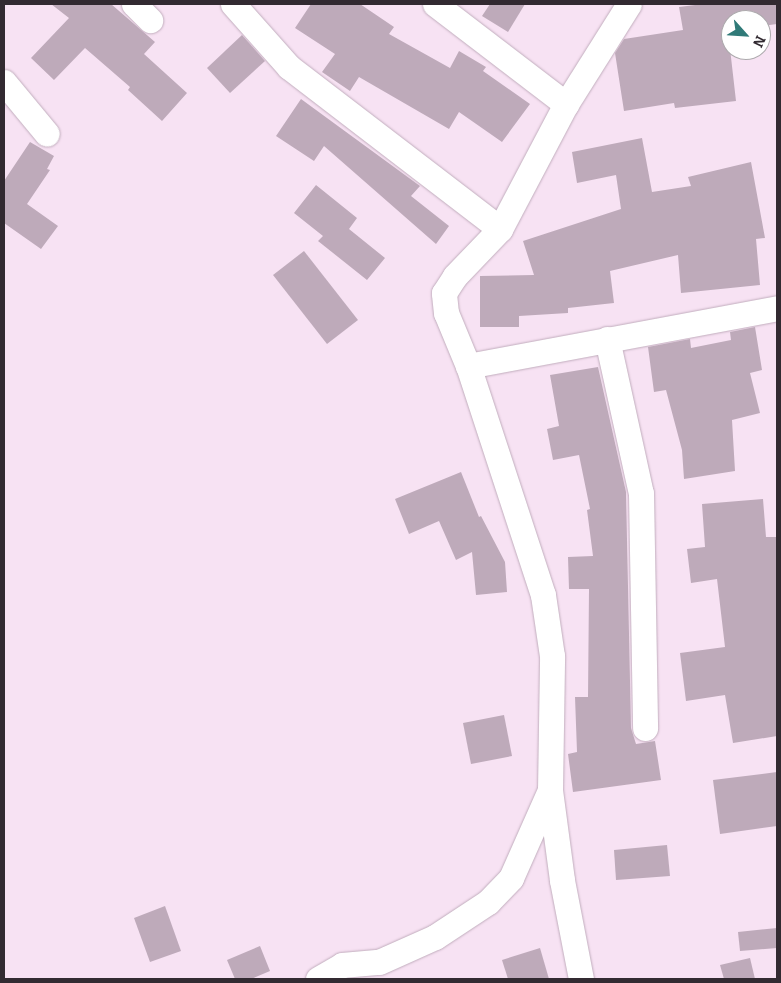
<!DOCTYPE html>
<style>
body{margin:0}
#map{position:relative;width:781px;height:983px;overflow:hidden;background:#f7e2f3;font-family:Bitter,serif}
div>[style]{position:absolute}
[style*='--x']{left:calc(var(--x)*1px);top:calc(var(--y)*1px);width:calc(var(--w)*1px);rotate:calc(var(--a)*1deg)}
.building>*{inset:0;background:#beaaba}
.roads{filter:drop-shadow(0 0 1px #c1adbd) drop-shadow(0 0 1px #c1adbd)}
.minor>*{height:25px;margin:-12.5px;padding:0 12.5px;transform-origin:12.5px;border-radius:12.5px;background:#fff}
span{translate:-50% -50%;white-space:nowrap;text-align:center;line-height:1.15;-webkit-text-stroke:4px #fff;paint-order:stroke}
.frame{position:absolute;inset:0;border:5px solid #322a31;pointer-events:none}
.north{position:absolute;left:721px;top:10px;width:50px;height:50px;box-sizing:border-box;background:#fff;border:1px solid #adaaad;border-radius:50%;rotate:116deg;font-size:14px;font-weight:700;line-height:20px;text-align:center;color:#322a31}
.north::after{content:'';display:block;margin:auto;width:18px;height:22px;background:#307a78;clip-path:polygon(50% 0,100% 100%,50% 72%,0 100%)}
</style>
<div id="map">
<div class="building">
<div style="clip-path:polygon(51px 4px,111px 4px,155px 42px,144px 54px,187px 93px,162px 121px,128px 90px,130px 87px,85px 48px,54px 80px,31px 58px,69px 18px)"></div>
<div style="clip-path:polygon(311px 4px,360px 4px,394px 27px,389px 34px,450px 68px,459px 51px,486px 67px,483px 71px,530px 104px,502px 142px,459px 112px,449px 129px,359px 77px,350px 91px,322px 72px,335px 54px,295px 28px)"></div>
<div style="clip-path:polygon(490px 4px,525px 4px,508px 32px,482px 16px)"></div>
<div style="clip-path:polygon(703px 4px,777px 4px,777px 24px,761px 26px,761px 20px,731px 20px,728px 31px,736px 101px,675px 108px,674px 103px,624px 111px,615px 53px,624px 39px,683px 30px,679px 7px)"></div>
<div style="clip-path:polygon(242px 35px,265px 61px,230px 93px,207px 68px)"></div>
<div style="clip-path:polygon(301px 99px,420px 186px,411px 196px,449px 226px,436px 244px,324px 146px,314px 161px,276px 136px)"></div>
<div style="clip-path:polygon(642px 138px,652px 192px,691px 186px,688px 177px,751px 162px,765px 238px,756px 239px,760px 285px,681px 293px,678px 255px,610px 271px,614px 303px,568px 308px,568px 313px,519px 316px,519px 327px,480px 327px,480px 276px,534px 275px,523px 241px,621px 209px,616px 175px,577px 183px,572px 152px)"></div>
<div style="clip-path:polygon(30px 142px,54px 156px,47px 169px,50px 170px,27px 204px,58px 226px,41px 249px,4px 223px,4px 181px)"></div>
<div style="clip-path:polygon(316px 185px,357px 218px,349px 229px,385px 258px,367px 280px,318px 241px,323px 236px,294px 213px)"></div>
<div style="clip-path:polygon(304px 251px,358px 320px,327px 344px,273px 275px)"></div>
<div style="clip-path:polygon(755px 327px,762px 370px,750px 373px,760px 413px,732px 420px,735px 471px,684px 479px,682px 450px,666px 390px,654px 392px,648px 347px,690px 339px,691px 348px,731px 340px,730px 332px)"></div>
<div style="clip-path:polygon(598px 367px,626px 492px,631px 728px,636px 744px,655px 741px,661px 780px,573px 792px,568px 754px,577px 752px,575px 697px,588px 697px,589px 589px,569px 589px,568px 557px,593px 556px,587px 510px,590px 509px,579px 455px,553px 460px,547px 429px,559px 426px,550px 375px)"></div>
<div style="clip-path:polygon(461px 472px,479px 517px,481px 516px,505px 562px,507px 592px,476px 595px,472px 552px,456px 560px,439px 521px,409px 534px,395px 499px)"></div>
<div style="clip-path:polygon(763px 499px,766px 537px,776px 537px,777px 736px,733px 743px,725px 695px,686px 701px,680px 653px,725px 647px,717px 579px,691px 583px,687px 549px,705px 547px,702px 504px)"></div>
<div style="clip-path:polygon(504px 715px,512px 756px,471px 764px,463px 723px)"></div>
<div style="clip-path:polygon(777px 772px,777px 826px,720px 834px,713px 780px)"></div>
<div style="clip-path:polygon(667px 845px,670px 876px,616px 880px,614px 850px)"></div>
<div style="clip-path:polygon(165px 906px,181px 951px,150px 962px,134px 918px)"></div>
<div style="clip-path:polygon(777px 928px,777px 948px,740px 951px,738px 932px)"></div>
<div style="clip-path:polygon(260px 946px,270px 971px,251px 979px,235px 979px,227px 960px)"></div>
<div style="clip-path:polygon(540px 948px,549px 979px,508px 979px,502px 960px)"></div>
<div style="clip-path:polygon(750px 958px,755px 979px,724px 979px,720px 965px)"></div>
</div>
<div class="roads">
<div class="minor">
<div style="--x:134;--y:4;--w:23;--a:45"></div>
<div style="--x:233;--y:4;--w:84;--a:48.4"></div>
<div style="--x:289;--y:67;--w:266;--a:37.5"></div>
<div style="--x:435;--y:4;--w:165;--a:37.4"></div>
<div style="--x:4;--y:82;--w:67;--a:50.4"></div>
<div style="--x:607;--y:339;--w:158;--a:77.6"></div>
<div style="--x:641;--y:493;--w:235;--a:89"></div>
<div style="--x:468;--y:366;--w:314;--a:-10.6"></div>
<div style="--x:318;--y:979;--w:28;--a:-30"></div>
<div style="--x:342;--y:965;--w:37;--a:-5"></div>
<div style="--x:379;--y:962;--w:61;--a:-24.1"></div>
<div style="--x:435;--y:937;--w:64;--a:-33.4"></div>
<div style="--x:488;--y:902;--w:33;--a:-46"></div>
<div style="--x:511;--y:878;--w:96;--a:-66.1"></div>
<div style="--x:581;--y:979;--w:101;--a:-100.9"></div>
<div style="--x:562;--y:880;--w:91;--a:-97.6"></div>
<div style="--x:550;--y:790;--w:134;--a:-89.1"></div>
<div style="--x:552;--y:656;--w:62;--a:-98.4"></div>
<div style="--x:543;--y:595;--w:241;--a:-108.1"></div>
<div style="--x:468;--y:366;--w:57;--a:-112.5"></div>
<div style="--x:446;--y:313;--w:20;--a:-96"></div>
<div style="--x:444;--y:293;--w:20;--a:-57"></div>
<div style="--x:455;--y:276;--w:65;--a:-46.2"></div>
<div style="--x:500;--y:229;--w:141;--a:-62.2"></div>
<div style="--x:566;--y:104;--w:118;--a:-57.8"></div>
</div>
</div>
<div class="frame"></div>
<div class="north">N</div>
</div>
